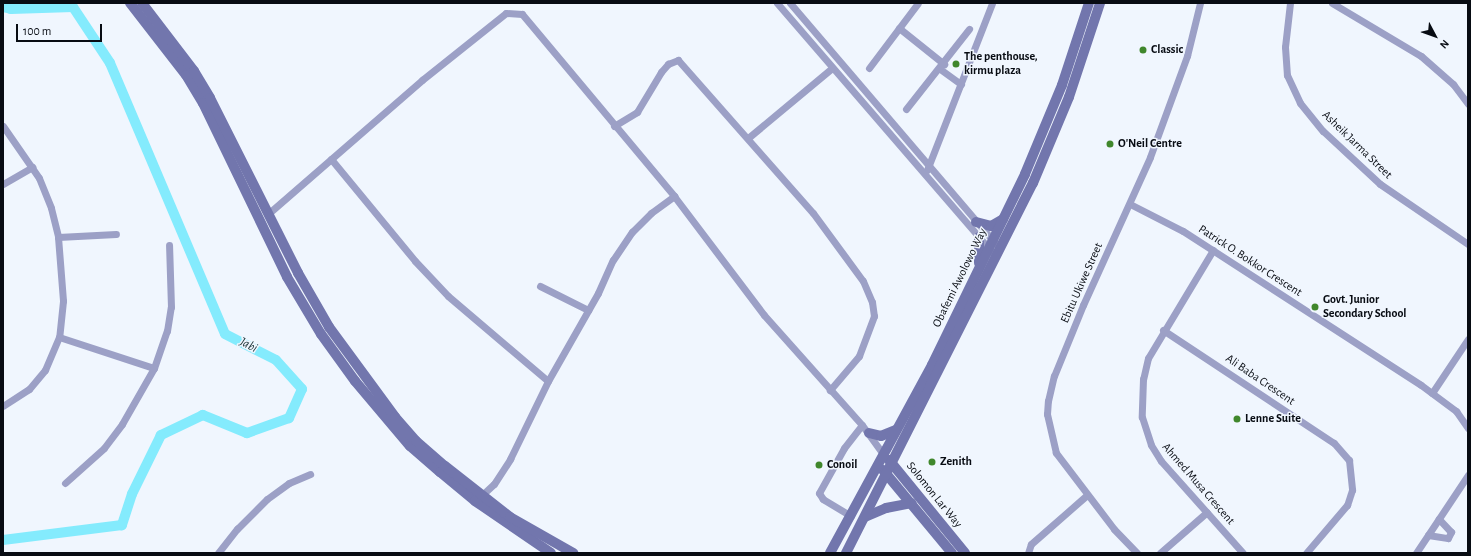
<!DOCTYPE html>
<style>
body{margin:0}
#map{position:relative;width:1471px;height:556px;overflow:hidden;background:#f0f6fe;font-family:"Alegreya Sans",sans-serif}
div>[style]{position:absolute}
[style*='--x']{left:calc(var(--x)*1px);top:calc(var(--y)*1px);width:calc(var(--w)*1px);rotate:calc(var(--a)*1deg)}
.river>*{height:10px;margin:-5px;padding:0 5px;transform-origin:5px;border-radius:5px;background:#84ebfd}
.street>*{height:7px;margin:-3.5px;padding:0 3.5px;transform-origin:3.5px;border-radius:3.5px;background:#9ca0c6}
.secondary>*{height:10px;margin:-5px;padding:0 5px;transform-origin:5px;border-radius:5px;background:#7276ad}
.dots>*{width:11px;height:11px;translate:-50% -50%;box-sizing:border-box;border:2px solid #f0f6fe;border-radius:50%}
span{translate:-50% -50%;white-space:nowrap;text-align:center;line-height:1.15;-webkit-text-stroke:3px #f0f6fe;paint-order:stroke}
.poi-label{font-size:12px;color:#080c13;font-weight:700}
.left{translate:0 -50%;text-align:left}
.street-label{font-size:12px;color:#080c13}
.water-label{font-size:13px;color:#1b3337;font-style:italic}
.frame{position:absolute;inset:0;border:4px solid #080c13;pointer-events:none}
.north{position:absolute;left:1415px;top:16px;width:40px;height:40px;-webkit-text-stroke:3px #f0f6fe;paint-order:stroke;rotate:131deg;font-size:11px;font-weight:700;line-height:16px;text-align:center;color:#080c13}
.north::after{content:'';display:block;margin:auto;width:14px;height:18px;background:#080c13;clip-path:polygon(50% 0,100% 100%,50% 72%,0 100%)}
.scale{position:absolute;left:16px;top:24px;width:86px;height:18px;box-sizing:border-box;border:2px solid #080c13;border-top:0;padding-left:5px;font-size:12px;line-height:14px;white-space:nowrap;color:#080c13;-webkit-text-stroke:3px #f0f6fe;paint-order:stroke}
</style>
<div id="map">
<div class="river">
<div style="--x:3;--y:7;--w:8;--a:14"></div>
<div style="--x:11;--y:9;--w:62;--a:-1.8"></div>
<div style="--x:73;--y:7;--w:67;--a:56.5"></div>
<div style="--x:110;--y:63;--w:294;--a:67"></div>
<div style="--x:225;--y:334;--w:57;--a:27"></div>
<div style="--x:276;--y:360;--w:39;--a:48"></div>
<div style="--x:302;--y:389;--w:32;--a:114"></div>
<div style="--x:289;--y:418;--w:45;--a:160.3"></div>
<div style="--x:247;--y:433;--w:48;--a:-157.8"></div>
<div style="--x:203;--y:415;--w:47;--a:154.5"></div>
<div style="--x:161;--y:435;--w:66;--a:116.2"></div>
<div style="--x:132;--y:494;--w:33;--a:108"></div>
<div style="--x:122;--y:525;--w:120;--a:172.8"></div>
</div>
<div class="street">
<div style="--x:777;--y:3;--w:328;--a:49.2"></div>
<div style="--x:790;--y:3;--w:316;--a:49.5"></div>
<div style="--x:1290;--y:3;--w:44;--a:96.5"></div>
<div style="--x:1285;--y:47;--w:28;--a:86"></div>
<div style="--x:1287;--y:75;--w:31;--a:65"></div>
<div style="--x:1300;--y:103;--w:36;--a:51"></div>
<div style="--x:1323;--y:131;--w:78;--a:42.9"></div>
<div style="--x:1380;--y:184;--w:107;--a:34.3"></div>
<div style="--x:1332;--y:3;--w:104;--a:30.8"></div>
<div style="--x:1421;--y:56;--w:43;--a:41.2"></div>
<div style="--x:1453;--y:84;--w:25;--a:53"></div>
<div style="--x:899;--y:28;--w:58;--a:38.7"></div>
<div style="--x:869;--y:68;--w:81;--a:-53"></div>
<div style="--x:940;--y:69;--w:26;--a:36"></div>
<div style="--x:906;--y:109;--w:102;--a:-51.8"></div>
<div style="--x:3;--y:126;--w:63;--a:55.3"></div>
<div style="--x:39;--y:178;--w:32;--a:68"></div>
<div style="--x:51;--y:208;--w:30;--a:76"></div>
<div style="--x:58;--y:237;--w:64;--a:85.5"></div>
<div style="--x:63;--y:301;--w:36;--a:96"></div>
<div style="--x:59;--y:337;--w:36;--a:113"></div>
<div style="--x:45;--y:370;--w:25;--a:130"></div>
<div style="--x:29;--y:389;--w:31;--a:147"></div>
<div style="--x:614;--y:126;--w:27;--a:-31"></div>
<div style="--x:637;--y:112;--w:47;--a:-59"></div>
<div style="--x:661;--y:72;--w:11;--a:-49"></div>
<div style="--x:668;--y:64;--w:11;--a:-22"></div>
<div style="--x:678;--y:60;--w:204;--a:48.6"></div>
<div style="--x:813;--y:213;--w:84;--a:53.7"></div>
<div style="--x:863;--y:281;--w:23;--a:67"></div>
<div style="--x:872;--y:302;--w:14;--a:82"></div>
<div style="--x:874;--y:316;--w:43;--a:110.6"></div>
<div style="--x:859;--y:356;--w:45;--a:130.5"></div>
<div style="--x:748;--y:138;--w:109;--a:-39.8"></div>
<div style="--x:331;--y:159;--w:132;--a:50.5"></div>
<div style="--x:415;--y:261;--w:48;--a:46.7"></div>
<div style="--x:448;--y:296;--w:131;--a:40.4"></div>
<div style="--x:927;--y:170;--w:179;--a:-68.7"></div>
<div style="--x:3;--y:184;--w:34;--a:-30"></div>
<div style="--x:1130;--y:204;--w:59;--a:27"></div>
<div style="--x:1183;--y:231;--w:283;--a:32.9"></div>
<div style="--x:1421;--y:385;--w:44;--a:36.6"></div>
<div style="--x:1456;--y:411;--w:21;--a:55"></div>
<div style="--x:269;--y:213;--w:203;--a:-41"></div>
<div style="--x:422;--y:80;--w:107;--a:-38.6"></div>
<div style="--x:506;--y:13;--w:16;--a:4"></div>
<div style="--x:522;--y:14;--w:237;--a:50.1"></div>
<div style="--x:674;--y:196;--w:149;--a:52.9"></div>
<div style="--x:764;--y:315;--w:147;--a:48.3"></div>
<div style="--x:862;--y:425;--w:36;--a:54"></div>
<div style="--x:58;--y:237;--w:58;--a:-3"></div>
<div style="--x:1213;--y:250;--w:126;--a:121"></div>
<div style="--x:1148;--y:358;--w:22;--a:103"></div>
<div style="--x:1143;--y:379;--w:38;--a:92"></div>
<div style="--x:1142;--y:417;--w:29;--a:72"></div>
<div style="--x:1151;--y:445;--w:19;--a:58"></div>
<div style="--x:1161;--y:461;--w:123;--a:48.3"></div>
<div style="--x:540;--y:286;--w:54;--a:26.6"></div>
<div style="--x:1163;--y:330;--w:205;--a:33.5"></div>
<div style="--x:1334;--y:443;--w:23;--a:49"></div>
<div style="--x:1349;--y:460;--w:30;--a:84"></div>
<div style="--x:1352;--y:490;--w:16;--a:108"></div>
<div style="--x:1347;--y:505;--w:63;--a:130.5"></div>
<div style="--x:59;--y:337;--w:100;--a:18.1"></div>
<div style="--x:154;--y:368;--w:39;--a:-71"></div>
<div style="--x:167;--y:331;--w:24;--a:-81"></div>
<div style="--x:171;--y:307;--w:62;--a:-91.8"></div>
<div style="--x:1432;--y:393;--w:65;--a:-56.3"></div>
<div style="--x:65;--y:483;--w:52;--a:-41.9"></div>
<div style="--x:104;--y:448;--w:30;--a:-53"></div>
<div style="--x:122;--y:424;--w:64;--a:-60.3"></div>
<div style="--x:482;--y:495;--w:16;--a:-43"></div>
<div style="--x:494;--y:484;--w:30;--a:-57"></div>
<div style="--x:510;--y:459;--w:87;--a:-64"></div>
<div style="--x:548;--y:381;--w:101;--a:-60.4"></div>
<div style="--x:598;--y:293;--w:36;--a:-66"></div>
<div style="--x:613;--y:260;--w:34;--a:-56"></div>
<div style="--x:632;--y:232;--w:27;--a:-45"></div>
<div style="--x:651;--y:213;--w:29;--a:-36"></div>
<div style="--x:851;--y:516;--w:33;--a:-149"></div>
<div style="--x:823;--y:499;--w:7;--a:-124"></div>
<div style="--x:819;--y:493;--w:51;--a:-60.9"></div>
<div style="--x:844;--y:448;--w:29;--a:-52"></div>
<div style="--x:1428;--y:535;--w:20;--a:9"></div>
<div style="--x:1448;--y:538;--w:7;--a:-63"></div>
<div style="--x:1451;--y:532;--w:18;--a:-133"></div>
<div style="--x:218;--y:553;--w:31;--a:-52"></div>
<div style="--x:237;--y:529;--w:42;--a:-45"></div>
<div style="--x:267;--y:499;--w:27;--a:-36"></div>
<div style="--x:289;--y:483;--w:23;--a:-23"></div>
<div style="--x:1028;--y:553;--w:9;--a:-72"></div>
<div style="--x:1031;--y:544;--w:74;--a:-41.2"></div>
<div style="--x:1137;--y:553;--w:33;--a:-134"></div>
<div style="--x:1114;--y:529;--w:96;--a:-127.3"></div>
<div style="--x:1056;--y:453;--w:40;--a:-103"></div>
<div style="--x:1047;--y:414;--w:13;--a:-86"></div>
<div style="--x:1048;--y:401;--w:26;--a:-77"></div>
<div style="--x:1054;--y:376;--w:77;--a:-67.8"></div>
<div style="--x:1083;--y:305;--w:162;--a:-65.6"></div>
<div style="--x:1150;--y:157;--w:108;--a:-69.9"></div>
<div style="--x:1187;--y:56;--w:55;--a:-76.2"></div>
<div style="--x:1160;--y:553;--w:62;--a:-41.1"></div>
<div style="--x:1416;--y:553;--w:94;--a:-56.3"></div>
</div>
<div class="secondary">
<div style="--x:130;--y:3;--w:91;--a:52.1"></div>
<div style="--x:186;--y:75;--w:33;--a:59"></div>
<div style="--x:203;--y:103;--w:193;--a:64.2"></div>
<div style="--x:287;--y:277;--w:66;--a:59.2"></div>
<div style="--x:321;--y:334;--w:58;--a:54.1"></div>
<div style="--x:355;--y:381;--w:85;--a:49.8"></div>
<div style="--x:410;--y:446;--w:40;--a:41"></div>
<div style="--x:440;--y:472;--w:45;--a:39.6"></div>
<div style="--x:475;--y:501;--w:92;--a:34.4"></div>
<div style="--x:142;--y:3;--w:86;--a:52.6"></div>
<div style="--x:194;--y:71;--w:31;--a:59"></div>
<div style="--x:210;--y:98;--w:196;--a:63.3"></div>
<div style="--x:298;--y:273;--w:62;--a:60.1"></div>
<div style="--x:329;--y:327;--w:112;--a:53.7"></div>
<div style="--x:395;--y:417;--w:32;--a:49"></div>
<div style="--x:416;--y:441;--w:38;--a:41"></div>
<div style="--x:445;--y:466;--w:83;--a:38.1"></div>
<div style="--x:510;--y:517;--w:73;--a:29.7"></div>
<div style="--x:976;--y:222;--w:16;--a:15"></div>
<div style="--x:991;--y:226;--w:14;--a:-30"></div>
<div style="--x:979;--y:263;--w:26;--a:-90"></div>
<div style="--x:869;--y:433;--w:12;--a:14"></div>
<div style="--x:881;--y:436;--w:16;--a:-22"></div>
<div style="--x:889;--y:460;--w:120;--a:50.7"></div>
<div style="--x:883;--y:470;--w:108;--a:50.3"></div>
<div style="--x:865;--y:517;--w:23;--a:-23"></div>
<div style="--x:886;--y:508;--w:26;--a:-11"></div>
<div style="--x:830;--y:553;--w:214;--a:-61.5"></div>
<div style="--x:932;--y:365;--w:212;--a:-64"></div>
<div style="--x:1025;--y:174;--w:96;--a:-67.4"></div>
<div style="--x:1062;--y:85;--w:86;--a:-71.8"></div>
<div style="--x:846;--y:553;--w:415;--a:-63.2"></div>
<div style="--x:1033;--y:183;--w:93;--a:-67.3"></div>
<div style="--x:1069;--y:97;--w:99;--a:-71.7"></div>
</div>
<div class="dots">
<div style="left:1143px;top:50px;background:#40872c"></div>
<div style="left:956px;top:64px;background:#40872c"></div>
<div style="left:1110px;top:144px;background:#40872c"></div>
<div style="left:1315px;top:307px;background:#40872c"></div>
<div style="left:1237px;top:419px;background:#40872c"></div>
<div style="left:932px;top:462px;background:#40872c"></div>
<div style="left:819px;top:465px;background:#40872c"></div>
</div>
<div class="poi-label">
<span class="left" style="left:1151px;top:50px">Classic</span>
<span class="left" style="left:964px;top:64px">The penthouse,<br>kirmu plaza</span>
<span class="left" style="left:1118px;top:144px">O'Neil Centre</span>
<span class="left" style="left:1323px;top:307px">Govt. Junior<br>Secondary School</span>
<span class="left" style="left:1245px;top:419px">Lenne Suite</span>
<span class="left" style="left:940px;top:462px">Zenith</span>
<span class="left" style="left:827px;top:465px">Conoil</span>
</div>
<div class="street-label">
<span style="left:1357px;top:145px;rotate:44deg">Asheik Jarma Street</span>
<span style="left:1250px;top:261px;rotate:33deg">Patrick O. Bokkor Crescent</span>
<span style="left:960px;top:278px;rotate:-64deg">Obafemi Awolowo Way</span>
<span style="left:1082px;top:283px;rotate:-66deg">Ebitu Ukiwe Street</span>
<span style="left:1260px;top:380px;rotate:34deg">Ali Baba Crescent</span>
<span style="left:1198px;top:484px;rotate:49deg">Ahmed Musa Crescent</span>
<span style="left:934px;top:495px;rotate:51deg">Solomon Lar Way</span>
</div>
<div class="water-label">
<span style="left:248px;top:346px;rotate:27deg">Jabi</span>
</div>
<div class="frame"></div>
<div class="north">N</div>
<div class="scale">100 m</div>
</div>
